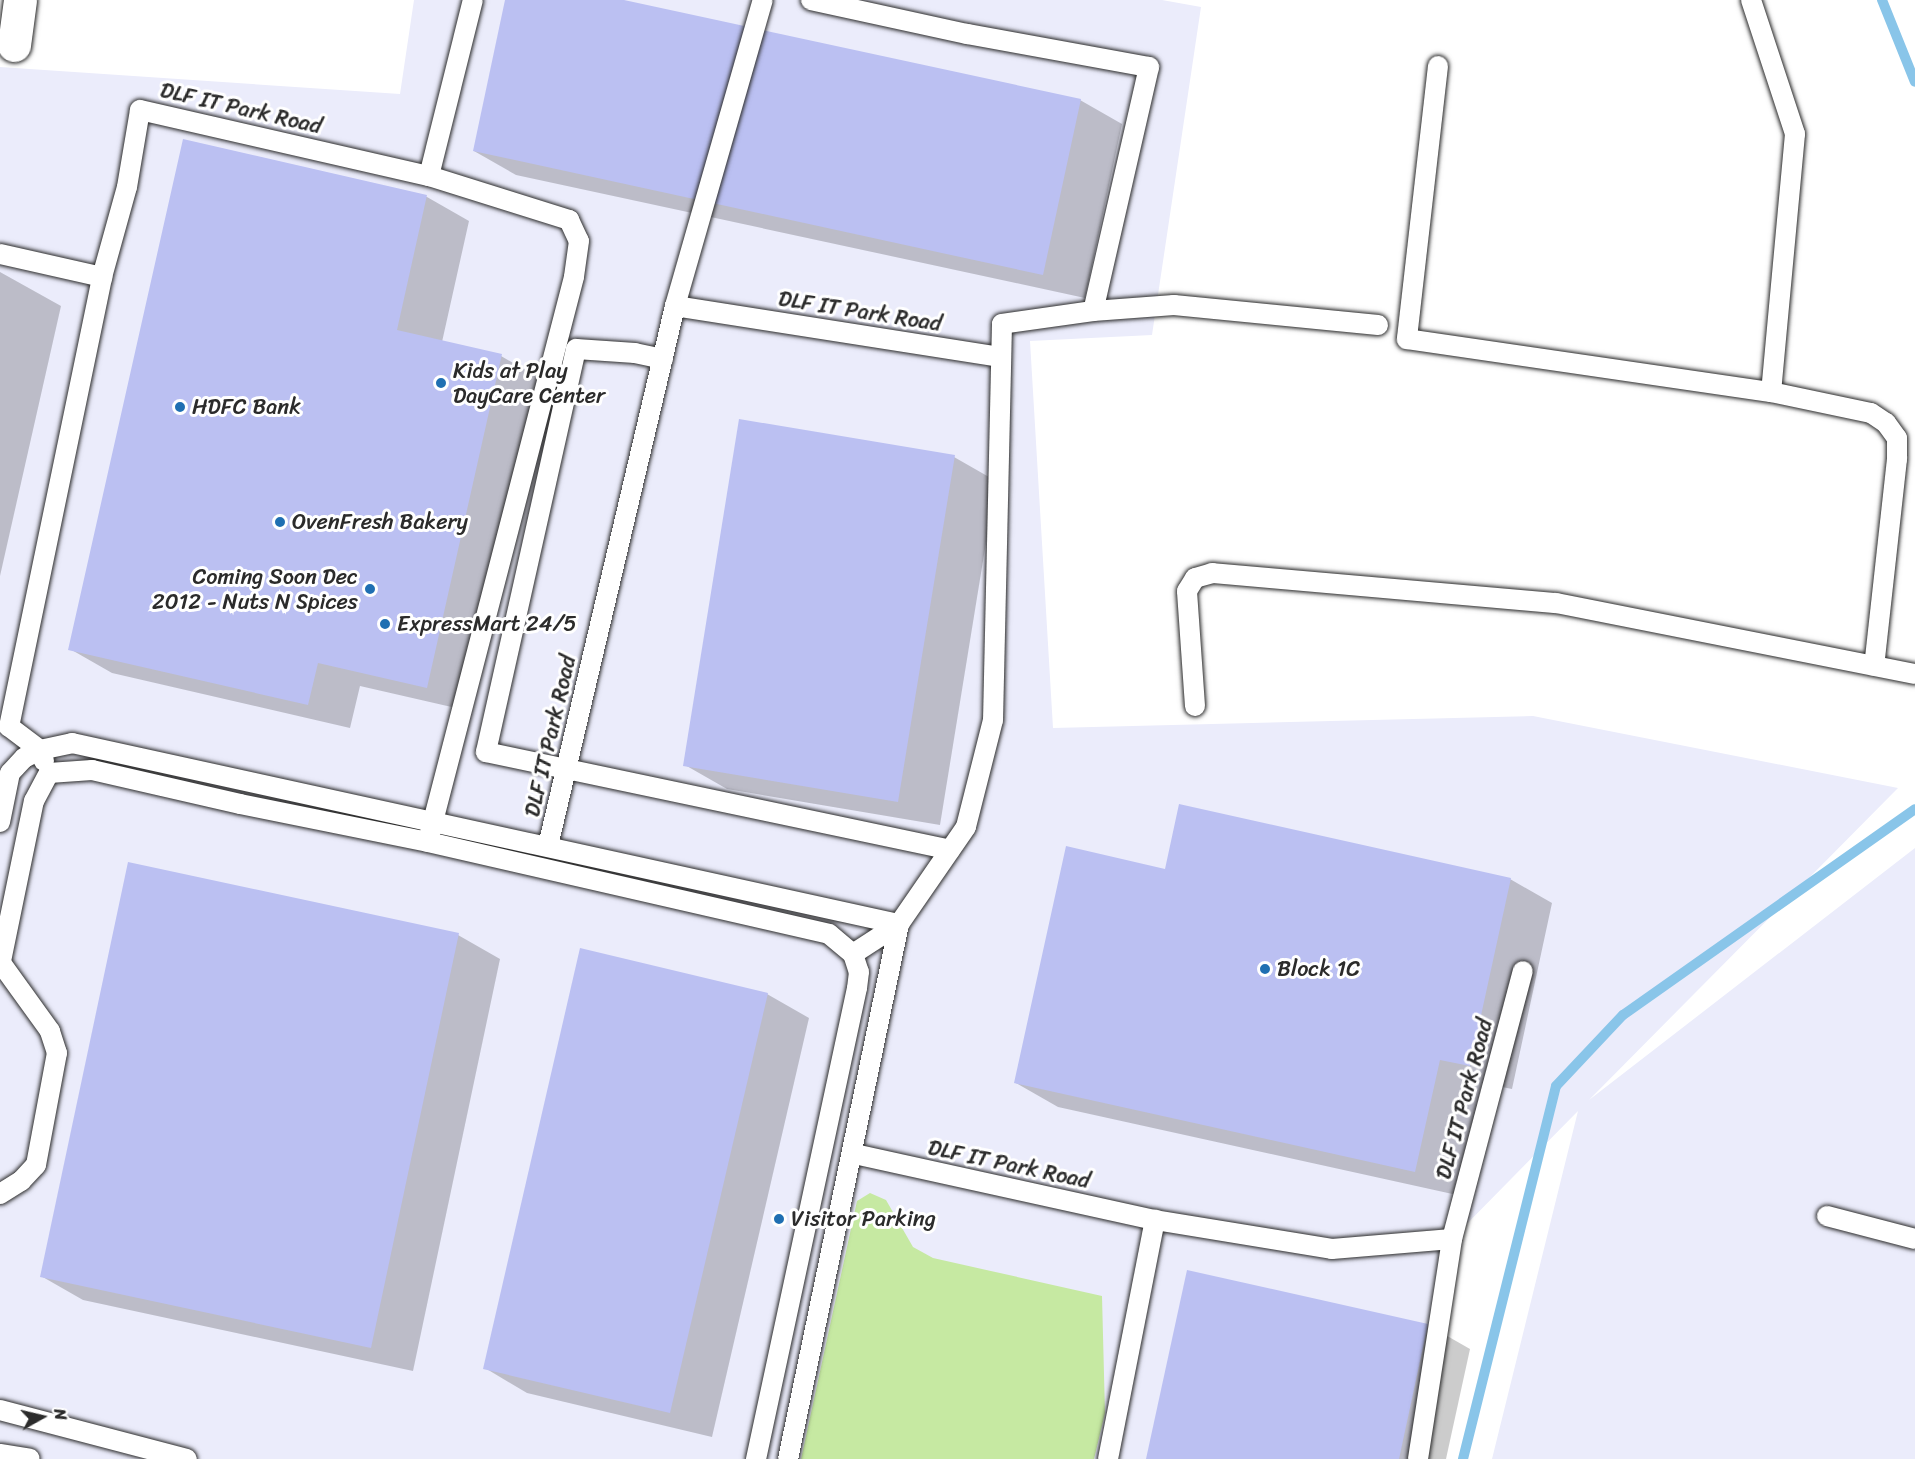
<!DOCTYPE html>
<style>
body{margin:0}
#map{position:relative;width:1915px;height:1459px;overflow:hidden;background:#fff;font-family:Sriracha,sans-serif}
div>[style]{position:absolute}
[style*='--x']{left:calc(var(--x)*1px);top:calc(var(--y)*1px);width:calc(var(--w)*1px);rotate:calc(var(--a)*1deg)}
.built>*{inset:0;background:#ebecfb}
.green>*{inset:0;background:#c6e9a2}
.shadow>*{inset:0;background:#0003}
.stream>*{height:10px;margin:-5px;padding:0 5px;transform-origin:5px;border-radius:5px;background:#89c5e9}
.building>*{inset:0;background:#bbc0f2}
.roads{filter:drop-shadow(0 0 2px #2b2b2b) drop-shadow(0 0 2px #2b2b2b)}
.lane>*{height:20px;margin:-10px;padding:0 10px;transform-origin:10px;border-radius:10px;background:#fff}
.street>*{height:33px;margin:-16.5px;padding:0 16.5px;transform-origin:16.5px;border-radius:16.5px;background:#fff}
.dots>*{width:16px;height:16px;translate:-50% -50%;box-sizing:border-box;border:3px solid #fff;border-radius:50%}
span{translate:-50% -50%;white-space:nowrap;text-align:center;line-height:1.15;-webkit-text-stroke:6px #fff;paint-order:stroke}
.street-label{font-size:22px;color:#2b2b2b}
.poi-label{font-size:22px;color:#2b2b2b}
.left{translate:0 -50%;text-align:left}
.right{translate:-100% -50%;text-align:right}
.north{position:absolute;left:12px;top:1387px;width:60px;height:60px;-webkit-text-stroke:4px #fff;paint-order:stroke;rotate:82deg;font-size:16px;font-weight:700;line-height:24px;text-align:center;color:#2b2b2b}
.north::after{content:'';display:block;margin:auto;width:21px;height:27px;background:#2b2b2b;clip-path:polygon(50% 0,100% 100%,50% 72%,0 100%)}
</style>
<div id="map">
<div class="built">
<div style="clip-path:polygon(414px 0,1162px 0,1201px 7px,1152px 335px,1030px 341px,1053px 728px,1533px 716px,1898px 788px,1589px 1100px,1915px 848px,1915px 1459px,1492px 1459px,1578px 1111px,1452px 1239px,1420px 1459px,0 1459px,0 67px,400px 94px)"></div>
</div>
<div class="green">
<div style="clip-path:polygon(870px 1193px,886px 1200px,913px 1247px,933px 1258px,1102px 1296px,1105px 1413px,1094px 1459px,801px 1459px,857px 1201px)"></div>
</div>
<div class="shadow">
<div style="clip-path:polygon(507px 0,617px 0,1080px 100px,1122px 124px,1085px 298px,516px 175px,474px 151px)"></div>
<div style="clip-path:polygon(184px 141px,427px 197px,469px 221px,442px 342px,501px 356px,543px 380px,469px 711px,360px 686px,350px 728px,112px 673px,70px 649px)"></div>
<div style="clip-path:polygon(0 272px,61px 306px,0 576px)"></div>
<div style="clip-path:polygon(954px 457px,996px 481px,940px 825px,727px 789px,685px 765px)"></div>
<div style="clip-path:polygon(1166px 870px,1510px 879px,1552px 903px,1512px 1089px,1482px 1083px,1457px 1195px,1058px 1107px,1016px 1083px)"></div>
<div style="clip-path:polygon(458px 935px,500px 959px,413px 1371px,83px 1300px,41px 1276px)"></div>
<div style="clip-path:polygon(767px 994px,809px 1018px,712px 1437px,527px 1393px,485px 1368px)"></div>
<div style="clip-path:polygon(1428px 1325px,1470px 1349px,1446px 1459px,1148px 1459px)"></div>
</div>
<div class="stream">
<div style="--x:1882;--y:0;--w:88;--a:68.1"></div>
<div style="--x:1463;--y:1459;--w:384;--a:-76"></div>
<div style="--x:1556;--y:1086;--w:98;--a:-46.7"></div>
<div style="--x:1623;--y:1015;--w:357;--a:-35.2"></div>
</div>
<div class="building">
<div style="clip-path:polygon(505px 0,624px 0,1081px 99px,1043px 275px,473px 151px)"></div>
<div style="clip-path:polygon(183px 139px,427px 195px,397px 330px,502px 354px,427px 688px,318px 663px,308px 705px,68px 650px)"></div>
<div style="clip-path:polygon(739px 419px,955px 455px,898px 802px,683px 766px)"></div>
<div style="clip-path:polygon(1179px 804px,1511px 878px,1470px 1066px,1440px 1060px,1415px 1172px,1014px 1083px,1066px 846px,1165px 869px)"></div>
<div style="clip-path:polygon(128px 862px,459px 933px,371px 1348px,40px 1277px)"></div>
<div style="clip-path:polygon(580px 948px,768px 993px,670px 1413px,483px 1369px)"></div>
<div style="clip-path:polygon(1187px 1270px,1428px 1324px,1399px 1459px,1146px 1459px)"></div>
</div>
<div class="roads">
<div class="lane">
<div style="--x:811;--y:0;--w:160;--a:12.3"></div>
<div style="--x:967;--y:34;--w:185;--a:10.3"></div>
<div style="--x:1149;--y:67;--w:250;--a:102.9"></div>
<div style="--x:1093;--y:311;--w:92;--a:171.9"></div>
<div style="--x:1002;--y:324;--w:396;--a:91.3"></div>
<div style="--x:993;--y:720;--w:110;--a:104.2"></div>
<div style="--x:966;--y:827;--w:118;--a:124.6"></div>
<div style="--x:899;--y:924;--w:55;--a:146.9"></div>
<div style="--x:1751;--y:0;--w:141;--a:71.8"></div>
<div style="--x:1795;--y:134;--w:259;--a:95.3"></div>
<div style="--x:1771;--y:392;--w:102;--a:11.9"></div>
<div style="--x:1871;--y:413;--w:18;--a:34"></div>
<div style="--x:1886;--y:423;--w:19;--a:54"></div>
<div style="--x:1897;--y:438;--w:21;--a:90"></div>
<div style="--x:1897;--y:459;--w:208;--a:96.3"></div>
<div style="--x:1438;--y:66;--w:275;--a:96.5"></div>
<div style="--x:1407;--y:339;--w:368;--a:8.3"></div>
<div style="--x:429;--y:176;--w:147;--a:17.4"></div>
<div style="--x:569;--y:220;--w:23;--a:65"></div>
<div style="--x:579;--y:241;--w:36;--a:98"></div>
<div style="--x:574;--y:277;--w:574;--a:104.52"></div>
<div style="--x:0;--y:254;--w:105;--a:12.7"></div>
<div style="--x:675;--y:306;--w:330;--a:8.9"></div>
<div style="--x:1093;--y:311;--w:81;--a:-4.2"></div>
<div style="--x:1174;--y:305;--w:205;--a:5.6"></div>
<div style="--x:663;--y:359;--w:29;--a:-168"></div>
<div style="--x:635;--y:353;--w:59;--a:-176.1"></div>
<div style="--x:576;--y:349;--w:413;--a:102.6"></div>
<div style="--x:486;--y:752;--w:474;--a:11.9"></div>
<div style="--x:1195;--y:706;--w:115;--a:-94"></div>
<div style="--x:1187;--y:591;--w:15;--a:-58"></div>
<div style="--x:1195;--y:578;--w:18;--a:-16"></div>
<div style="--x:1212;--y:573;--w:345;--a:5"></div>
<div style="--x:1556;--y:603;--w:366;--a:11.2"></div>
<div style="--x:44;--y:761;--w:12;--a:-110"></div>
<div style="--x:40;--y:750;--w:39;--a:-143"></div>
<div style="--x:9;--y:727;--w:460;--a:-78.3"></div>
<div style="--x:102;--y:277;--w:93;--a:-74.5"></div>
<div style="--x:127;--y:187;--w:78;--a:-80.4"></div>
<div style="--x:140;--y:110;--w:296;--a:12.9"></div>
<div style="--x:429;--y:176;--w:181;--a:-76"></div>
<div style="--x:0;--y:822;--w:50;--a:-78.5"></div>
<div style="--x:10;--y:773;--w:21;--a:-47"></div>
<div style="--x:24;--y:758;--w:18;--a:-27"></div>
<div style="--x:40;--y:750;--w:33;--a:-12"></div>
<div style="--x:72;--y:743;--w:847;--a:12.35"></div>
<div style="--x:899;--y:924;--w:546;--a:101.72"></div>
<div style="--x:548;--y:846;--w:555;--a:-76.77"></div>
<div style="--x:675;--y:306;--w:318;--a:-74"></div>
<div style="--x:0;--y:966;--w:168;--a:-78.4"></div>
<div style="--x:34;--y:801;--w:32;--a:-62"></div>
<div style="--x:49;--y:773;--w:43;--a:-4"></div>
<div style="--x:92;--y:770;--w:152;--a:12.9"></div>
<div style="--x:240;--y:804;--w:192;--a:11.4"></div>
<div style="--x:428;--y:842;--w:411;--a:12.9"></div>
<div style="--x:829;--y:934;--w:31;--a:40"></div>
<div style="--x:853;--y:954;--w:19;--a:72"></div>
<div style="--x:859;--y:972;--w:16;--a:97"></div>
<div style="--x:857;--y:988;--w:482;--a:102.1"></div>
<div style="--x:854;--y:1154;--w:308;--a:12.4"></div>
<div style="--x:1155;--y:1220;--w:179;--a:9.3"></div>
<div style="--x:1332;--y:1249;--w:120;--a:-4.8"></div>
<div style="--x:0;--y:1194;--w:25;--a:-32"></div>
<div style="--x:21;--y:1181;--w:22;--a:-47"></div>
<div style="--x:36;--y:1165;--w:114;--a:-79.4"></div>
<div style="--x:57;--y:1053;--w:23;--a:-108"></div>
<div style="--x:50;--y:1031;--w:84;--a:-125.8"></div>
<div style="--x:1827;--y:1216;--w:91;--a:14.6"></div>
<div style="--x:0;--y:1410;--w:193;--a:14.7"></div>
<div style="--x:0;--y:1454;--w:30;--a:9"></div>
<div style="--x:1108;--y:1459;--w:244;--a:-78.9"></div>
<div style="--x:1418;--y:1459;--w:223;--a:-81.2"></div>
<div style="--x:1452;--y:1239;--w:277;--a:-75.2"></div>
</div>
<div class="street">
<div style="--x:14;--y:45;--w:45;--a:-82.4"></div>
</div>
</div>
<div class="dots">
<div style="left:441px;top:383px;background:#1f6fb2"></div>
<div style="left:180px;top:407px;background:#1f6fb2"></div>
<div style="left:280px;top:522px;background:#1f6fb2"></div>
<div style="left:370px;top:589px;background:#1f6fb2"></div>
<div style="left:385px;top:624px;background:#1f6fb2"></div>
<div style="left:1265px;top:969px;background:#1f6fb2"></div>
<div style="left:779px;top:1219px;background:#1f6fb2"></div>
</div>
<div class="street-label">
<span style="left:241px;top:108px;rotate:13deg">DLF IT Park Road</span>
<span style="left:860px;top:311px;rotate:9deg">DLF IT Park Road</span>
<span style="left:550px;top:736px;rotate:-77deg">DLF IT Park Road</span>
<span style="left:1464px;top:1099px;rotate:-75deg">DLF IT Park Road</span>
<span style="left:1009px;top:1164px;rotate:12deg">DLF IT Park Road</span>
</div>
<div class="poi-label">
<span class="left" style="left:453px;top:383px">Kids at Play<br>DayCare Center</span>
<span class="left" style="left:192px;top:407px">HDFC Bank</span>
<span class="left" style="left:292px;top:522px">OvenFresh Bakery</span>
<span class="right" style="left:358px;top:589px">Coming Soon Dec<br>2012 - Nuts N Spices</span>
<span class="left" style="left:397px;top:624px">ExpressMart 24/5</span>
<span class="left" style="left:1277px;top:969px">Block 1C</span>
<span class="left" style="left:791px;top:1219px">Visitor Parking</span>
</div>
<div class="north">N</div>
</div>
